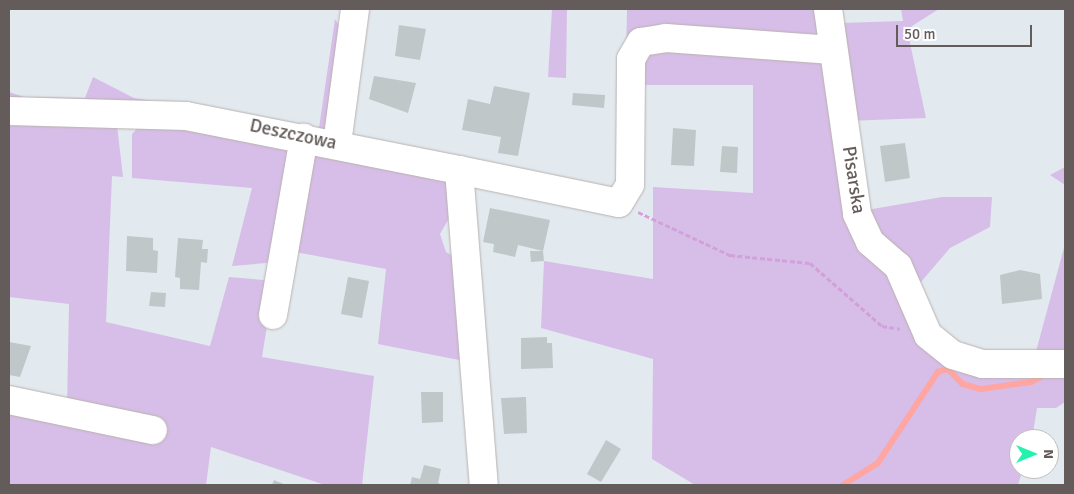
<!DOCTYPE html>
<style>
body{margin:0}
#map{position:relative;width:1074px;height:494px;overflow:hidden;background:#e3eaef;font-family:Signika,sans-serif}
div>[style]{position:absolute}
[style*='--x']{left:calc(var(--x)*1px);top:calc(var(--y)*1px);width:calc(var(--w)*1px);rotate:calc(var(--a)*1deg)}
.green>*{inset:0;background:#d7bee8}
.stream>*{height:5.5px;margin:-2.75px;padding:0 2.75px;transform-origin:2.75px;border-radius:2.75px;background:#ffa5a2}
.building>*{inset:0;background:#bfc7c9}
.path>*{height:3px;margin-top:-1.5px;transform-origin:0;background:repeating-linear-gradient(90deg,#d2a0da 0 5px,transparent 0 7.5px)}
.roads{filter:drop-shadow(0 0 1px #b9b2b0) drop-shadow(0 0 1px #b9b2b0)}
.minor>*{height:28px;margin:-14px;padding:0 14px;transform-origin:14px;border-radius:14px;background:#fff}
span{translate:-50% -50%;white-space:nowrap;text-align:center;line-height:1.15;-webkit-text-stroke:4.5px #fff;paint-order:stroke}
.street-label{font-size:19px;color:#645c5b}
.frame{position:absolute;inset:0;border:10px solid #645c5b;pointer-events:none}
.north{position:absolute;left:1009px;top:429px;width:50px;height:50px;box-sizing:border-box;background:#fff;border:1px solid #c1bebd;border-radius:50%;rotate:90deg;font-size:14px;font-weight:700;line-height:20px;text-align:center;color:#645c5b}
.north::after{content:'';display:block;margin:auto;width:18px;height:22px;background:#25f2af;clip-path:polygon(50% 0,100% 100%,50% 72%,0 100%)}
.scale{position:absolute;left:896px;top:25px;width:136px;height:22px;box-sizing:border-box;border:2px solid #645c5b;border-top:0;padding-left:6px;font-size:15px;line-height:18px;white-space:nowrap;color:#645c5b;-webkit-text-stroke:4px #fff;paint-order:stroke}
</style>
<div id="map">
<div class="green">
<div style="clip-path:polygon(552px 9px,567px 9px,566px 78px,548px 77px)"></div>
<div style="clip-path:polygon(627px 9px,822px 9px,826px 44px,723px 41px,626px 58px)"></div>
<div style="clip-path:polygon(901px 9px,939px 9px,912px 26px,910px 43px,926px 118px,847px 121px,841px 23px,903px 21px)"></div>
<div style="clip-path:polygon(335px 19px,342px 30px,334px 132px,9px 107px,9px 92px,24px 97px,85px 98px,93px 77px,134px 98px,319px 128px)"></div>
<div style="clip-path:polygon(640px 49px,822px 55px,879px 259px,933px 348px,1065px 370px,1065px 402px,1056px 408px,1037px 408px,1032px 439px,1019px 439px,1019px 469px,1023px 469px,1018px 485px,695px 485px,652px 459px,653px 359px,541px 328px,544px 261px,653px 279px,653px 187px,753px 193px,753px 85px,636px 85px)"></div>
<div style="clip-path:polygon(9px 115px,117px 125px,123px 177px,112px 176px,106px 322px,210px 346px,229px 277px,264px 280px,264px 287px,273px 288px,262px 357px,374px 376px,362px 485px,325px 485px,211px 447px,206px 485px,9px 485px,9px 406px,67px 406px,69px 304px,9px 297px)"></div>
<div style="clip-path:polygon(145px 120px,294px 145px,274px 257px,266px 263px,232px 266px,252px 188px,132px 178px,132px 134px)"></div>
<div style="clip-path:polygon(310px 152px,451px 175px,451px 215px,440px 234px,446px 252px,453px 256px,464px 361px,378px 344px,386px 269px,290px 251px)"></div>
<div style="clip-path:polygon(1065px 167px,1065px 185px,1050px 175px)"></div>
<div style="clip-path:polygon(942px 197px,992px 197px,990px 227px,950px 248px,915px 289px,861px 211px)"></div>
<div style="clip-path:polygon(1065px 244px,1065px 358px,1035px 355px)"></div>
</div>
<div class="stream">
<div style="--x:843;--y:485;--w:41;--a:-32.2"></div>
<div style="--x:878;--y:463;--w:109;--a:-56.6"></div>
<div style="--x:938;--y:372;--w:10;--a:-17"></div>
<div style="--x:948;--y:369;--w:21;--a:45"></div>
<div style="--x:963;--y:384;--w:19;--a:16"></div>
<div style="--x:981;--y:389;--w:50;--a:-8"></div>
<div style="--x:1031;--y:382;--w:16;--a:-27"></div>
</div>
<div class="building">
<div style="clip-path:polygon(399px 25px,426px 29px,420px 60px,395px 56px)"></div>
<div style="clip-path:polygon(374px 76px,416px 83px,408px 113px,369px 99px)"></div>
<div style="clip-path:polygon(494px 86px,530px 93px,518px 156px,498px 153px,501px 137px,462px 130px,468px 99px,490px 104px)"></div>
<div style="clip-path:polygon(573px 93px,605px 95px,604px 108px,572px 105px)"></div>
<div style="clip-path:polygon(673px 128px,696px 130px,694px 166px,671px 165px)"></div>
<div style="clip-path:polygon(905px 143px,910px 178px,885px 182px,880px 146px)"></div>
<div style="clip-path:polygon(722px 146px,738px 147px,737px 173px,720px 172px)"></div>
<div style="clip-path:polygon(490px 208px,550px 220px,543px 251px,518px 245px,515px 257px,493px 252px,494px 244px,483px 242px)"></div>
<div style="clip-path:polygon(127px 236px,153px 238px,153px 250px,158px 251px,157px 273px,126px 271px)"></div>
<div style="clip-path:polygon(178px 238px,203px 240px,202px 249px,208px 249px,207px 263px,201px 262px,199px 290px,180px 289px,180px 278px,175px 277px)"></div>
<div style="clip-path:polygon(530px 251px,543px 251px,544px 261px,531px 262px)"></div>
<div style="clip-path:polygon(1020px 270px,1040px 274px,1042px 299px,1002px 304px,1000px 275px)"></div>
<div style="clip-path:polygon(348px 277px,369px 281px,362px 318px,341px 314px)"></div>
<div style="clip-path:polygon(151px 292px,166px 293px,165px 307px,149px 306px)"></div>
<div style="clip-path:polygon(547px 337px,547px 343px,552px 343px,553px 368px,521px 369px,521px 338px)"></div>
<div style="clip-path:polygon(9px 342px,31px 346px,20px 377px,9px 375px)"></div>
<div style="clip-path:polygon(421px 392px,443px 392px,443px 422px,422px 423px)"></div>
<div style="clip-path:polygon(526px 397px,527px 433px,504px 434px,501px 398px)"></div>
<div style="clip-path:polygon(606px 440px,621px 449px,601px 482px,587px 474px)"></div>
<div style="clip-path:polygon(424px 465px,441px 469px,438px 483px,443px 485px,410px 485px,412px 477px,420px 479px)"></div>
<div style="clip-path:polygon(274px 480px,286px 485px,272px 485px)"></div>
</div>
<div class="path">
<div style="--x:638;--y:212;--w:102;--a:25.1"></div>
<div style="--x:730;--y:255;--w:80;--a:5.7"></div>
<div style="--x:810;--y:263;--w:96;--a:41.2"></div>
<div style="--x:882;--y:326;--w:18;--a:9"></div>
</div>
<div class="roads">
<div class="minor">
<div style="--x:828;--y:9;--w:207;--a:81.9"></div>
<div style="--x:857;--y:214;--w:31;--a:65"></div>
<div style="--x:870;--y:242;--w:37;--a:41"></div>
<div style="--x:898;--y:266;--w:75;--a:66.5"></div>
<div style="--x:928;--y:335;--w:32;--a:39"></div>
<div style="--x:953;--y:355;--w:31;--a:17"></div>
<div style="--x:983;--y:364;--w:82;--a:0"></div>
<div style="--x:9;--y:111;--w:177;--a:1.6"></div>
<div style="--x:186;--y:116;--w:278;--a:11.2"></div>
<div style="--x:459;--y:170;--w:316;--a:85.5"></div>
<div style="--x:337;--y:144;--w:136;--a:-82.4"></div>
<div style="--x:459;--y:170;--w:163;--a:11.7"></div>
<div style="--x:619;--y:203;--w:21;--a:-59"></div>
<div style="--x:630;--y:185;--w:126;--a:-89.5"></div>
<div style="--x:631;--y:59;--w:20;--a:-60"></div>
<div style="--x:641;--y:42;--w:25;--a:-9"></div>
<div style="--x:666;--y:38;--w:167;--a:4.1"></div>
<div style="--x:273;--y:315;--w:180;--a:-80.1"></div>
<div style="--x:9;--y:400;--w:147;--a:11.8"></div>
</div>
</div>
<div class="street-label">
<span style="left:293px;top:135px;rotate:12deg">Deszczowa</span>
<span style="left:853px;top:180px;rotate:81deg">Pisarska</span>
</div>
<div class="frame"></div>
<div class="north">N</div>
<div class="scale">50 m</div>
</div>
